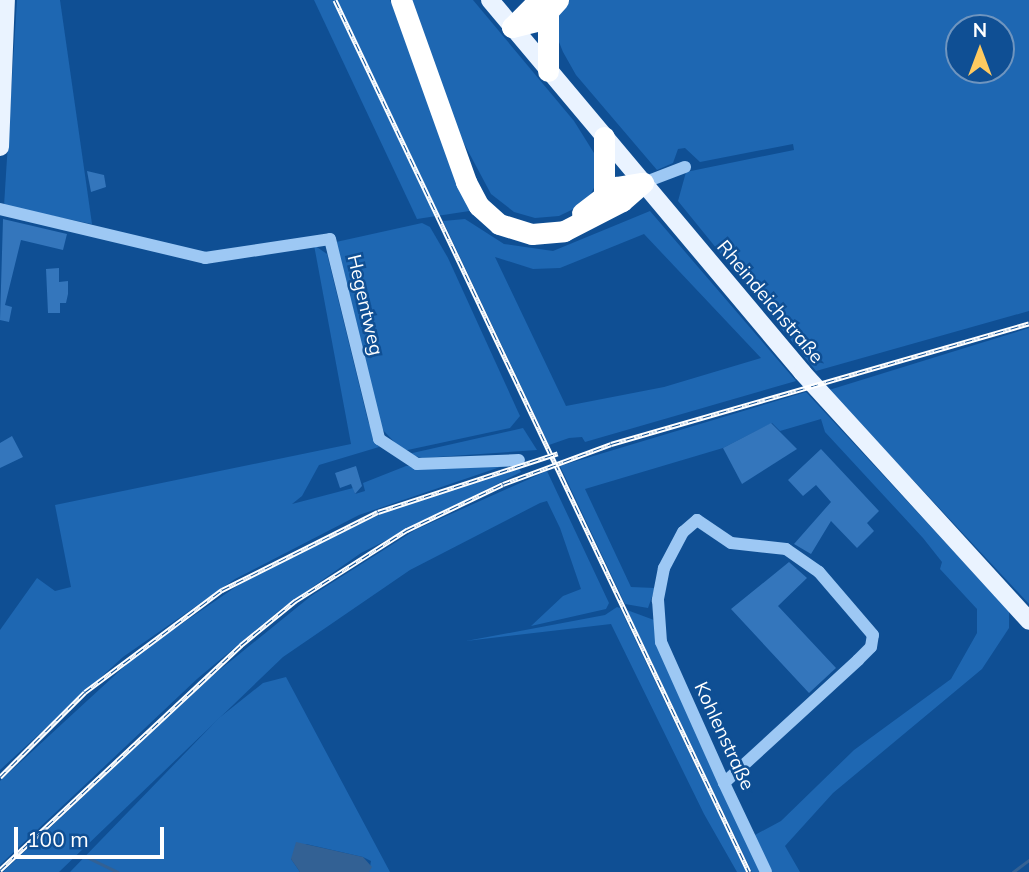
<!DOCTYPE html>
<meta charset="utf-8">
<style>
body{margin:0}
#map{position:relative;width:1029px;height:872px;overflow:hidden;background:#0f4f94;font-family:Mulish,sans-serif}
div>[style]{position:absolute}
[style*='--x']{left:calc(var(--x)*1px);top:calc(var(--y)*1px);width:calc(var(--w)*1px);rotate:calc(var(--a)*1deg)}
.green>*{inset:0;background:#1e67b2}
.water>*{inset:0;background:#336194}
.stream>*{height:2.5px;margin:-1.25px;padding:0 1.25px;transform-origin:1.25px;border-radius:1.25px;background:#336194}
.building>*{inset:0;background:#3476bc}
.minor>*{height:12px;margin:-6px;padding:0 6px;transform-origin:6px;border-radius:6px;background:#9dc8f4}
.major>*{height:18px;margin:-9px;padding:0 9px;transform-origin:9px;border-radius:9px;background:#eaf3ff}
.highway>*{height:21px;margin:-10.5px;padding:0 10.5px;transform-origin:10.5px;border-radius:10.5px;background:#fff}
.rail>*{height:5px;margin-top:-2.5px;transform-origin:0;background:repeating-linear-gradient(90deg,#0f4f94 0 8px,#fff 0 16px);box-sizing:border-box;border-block:2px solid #fff}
span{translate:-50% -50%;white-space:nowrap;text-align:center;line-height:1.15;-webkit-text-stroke:5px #0f4f94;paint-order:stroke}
.street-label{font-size:19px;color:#fff}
.north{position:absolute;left:945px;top:14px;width:70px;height:70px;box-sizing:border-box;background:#0f4f94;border:2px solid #6f95bf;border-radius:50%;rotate:0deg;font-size:19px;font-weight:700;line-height:28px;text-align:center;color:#fff}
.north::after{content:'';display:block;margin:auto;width:24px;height:32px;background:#ffca60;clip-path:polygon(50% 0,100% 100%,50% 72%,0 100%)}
.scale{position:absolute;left:14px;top:827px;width:150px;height:32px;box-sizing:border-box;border:4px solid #fff;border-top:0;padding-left:9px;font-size:21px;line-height:24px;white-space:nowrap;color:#fff;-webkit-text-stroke:5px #0f4f94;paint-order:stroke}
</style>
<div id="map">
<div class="green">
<div style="clip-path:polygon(17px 0,60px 0,92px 224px,4px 206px)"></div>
<div style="clip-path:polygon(314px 0,390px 0,476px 210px,417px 219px)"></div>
<div style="clip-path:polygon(410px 0,473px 0,574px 121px,599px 161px,597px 182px,586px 203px,559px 216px,535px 218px,514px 212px,491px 194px,460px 136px)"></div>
<div style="clip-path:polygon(evenodd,564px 0,1029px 0,1029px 311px,816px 371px,678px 201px,686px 172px,794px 150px,793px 144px,700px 162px,685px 148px,678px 149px,673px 163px,657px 170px,576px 75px,563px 52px,551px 22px,564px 0,959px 28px,1001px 28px,1001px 70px,959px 70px,959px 28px)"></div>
<div style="clip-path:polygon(evenodd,650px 211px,796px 381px,585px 442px,582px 437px,569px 438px,549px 445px,443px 221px,465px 219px,504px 244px,553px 251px,650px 211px,644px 234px,761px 358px,664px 387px,566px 406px,495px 257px,533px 269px,560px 268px,644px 234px)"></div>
<div style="clip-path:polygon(422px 223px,430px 227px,448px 258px,520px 416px,510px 428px,403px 451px,381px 428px,336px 242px)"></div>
<div style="clip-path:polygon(314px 245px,327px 254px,368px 421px,379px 447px,319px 465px,302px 496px,292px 504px,353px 488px,355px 494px,365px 491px,363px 483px,406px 466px,509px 464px,359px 515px,235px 579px,123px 657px,0 770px,0 630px,37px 578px,55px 591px,71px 587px,55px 505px,351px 444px)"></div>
<div style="clip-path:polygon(1029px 328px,1029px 604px,829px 390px)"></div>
<div style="clip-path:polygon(806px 392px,1009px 611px,1009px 628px,982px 669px,833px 793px,785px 846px,800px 872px,770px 872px,753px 836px,781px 821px,854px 750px,951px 679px,977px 633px,977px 609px,940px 569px,942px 562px,923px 538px,825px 432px,821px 419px,780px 431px,772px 423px,723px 448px,585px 489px,631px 587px,655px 588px,648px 608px,625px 604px,560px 466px)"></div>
<div style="clip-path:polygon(523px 428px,537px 450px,422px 458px,408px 454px)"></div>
<div style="clip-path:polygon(519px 468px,521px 472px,361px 553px,281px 609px,197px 679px,0 865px,0 781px,139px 653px,240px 584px,320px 541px,393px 509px)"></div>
<div style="clip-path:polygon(547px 471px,609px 603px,606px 609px,531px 626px,563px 596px,581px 589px,560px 528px,547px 501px,540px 503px,410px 570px,283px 657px,59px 872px,3px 872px,206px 681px,311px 596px,415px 530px)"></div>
<div style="clip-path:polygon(617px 607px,620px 608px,746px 872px,737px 872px,704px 814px,611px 624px,466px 641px,605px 615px)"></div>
<div style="clip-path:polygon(627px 610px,654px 620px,762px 872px,752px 872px)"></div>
<div style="clip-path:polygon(286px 677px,390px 872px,369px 872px,371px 861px,363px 857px,306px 844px,291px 859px,300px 872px,70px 872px,219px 718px,263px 683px)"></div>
</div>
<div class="water">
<div style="clip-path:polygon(296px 842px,363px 857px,372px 867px,369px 872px,300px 872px,291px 859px)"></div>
</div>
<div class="stream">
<div style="--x:89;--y:858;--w:32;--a:26"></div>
<div style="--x:1013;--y:872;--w:20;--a:-37"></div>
</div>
<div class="building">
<div style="clip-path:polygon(87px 171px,104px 175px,106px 187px,91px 192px)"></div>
<div style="clip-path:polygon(3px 219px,67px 234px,63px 250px,21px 240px,5px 305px,12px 307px,9px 322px,0 320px)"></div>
<div style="clip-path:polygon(59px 268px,59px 282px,68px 281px,68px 294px,66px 303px,60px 303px,60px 313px,48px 313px,46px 269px)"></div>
<div style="clip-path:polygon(771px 423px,797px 449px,742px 484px,723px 448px)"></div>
<div style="clip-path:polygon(12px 436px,23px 457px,0 468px,0 443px)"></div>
<div style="clip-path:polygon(821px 449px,879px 511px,867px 523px,874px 531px,857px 548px,831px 521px,811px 554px,794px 544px,831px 502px,816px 485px,803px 496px,788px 480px)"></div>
<div style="clip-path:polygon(356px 466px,362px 486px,355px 494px,351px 484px,340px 488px,335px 473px)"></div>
<div style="clip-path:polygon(789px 562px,807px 578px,778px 606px,836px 668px,809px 693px,731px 609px)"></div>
</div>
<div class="minor">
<div style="--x:643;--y:183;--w:45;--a:-20.9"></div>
<div style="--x:0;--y:209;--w:211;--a:13.4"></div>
<div style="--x:205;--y:258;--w:126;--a:-8.6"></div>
<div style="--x:330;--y:239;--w:206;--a:76.2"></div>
<div style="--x:379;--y:439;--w:45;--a:33.3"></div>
<div style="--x:417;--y:464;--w:102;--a:-2.2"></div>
<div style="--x:724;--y:783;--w:182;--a:-42.5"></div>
<div style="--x:858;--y:660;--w:18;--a:-45"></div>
<div style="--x:871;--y:647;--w:12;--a:-81"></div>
<div style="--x:873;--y:635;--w:83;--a:-130.6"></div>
<div style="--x:819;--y:572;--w:40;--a:-145.1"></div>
<div style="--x:786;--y:549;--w:55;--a:-173.8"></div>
<div style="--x:731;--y:543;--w:41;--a:-145.9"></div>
<div style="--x:697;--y:520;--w:18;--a:139"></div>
<div style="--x:683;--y:532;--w:41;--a:117.8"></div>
<div style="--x:664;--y:568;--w:33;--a:101"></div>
<div style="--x:658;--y:600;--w:42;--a:85.9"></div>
<div style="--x:661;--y:642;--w:154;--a:65.9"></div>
<div style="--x:724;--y:783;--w:98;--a:64.7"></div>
</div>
<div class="major">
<div style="--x:490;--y:0;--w:486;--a:50"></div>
<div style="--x:802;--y:372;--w:337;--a:47.6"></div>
<div style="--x:0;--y:147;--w:147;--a:-87.7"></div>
</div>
<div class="highway">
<div style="--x:401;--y:0;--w:193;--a:70.3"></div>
<div style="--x:466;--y:182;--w:27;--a:62"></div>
<div style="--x:479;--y:206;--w:27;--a:42"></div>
<div style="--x:499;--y:224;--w:34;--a:17"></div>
<div style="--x:532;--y:234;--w:32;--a:-5"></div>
<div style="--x:564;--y:231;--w:65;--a:-27.3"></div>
<div style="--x:622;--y:201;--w:28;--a:-41"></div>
<div style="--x:548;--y:13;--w:58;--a:90"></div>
<div style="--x:512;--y:27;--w:29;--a:-14"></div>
<div style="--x:540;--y:20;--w:27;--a:-48"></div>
<div style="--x:512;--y:27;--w:38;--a:-45"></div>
<div style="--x:604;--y:194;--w:57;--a:-90"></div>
<div style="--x:582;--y:213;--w:43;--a:-37.4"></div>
<div style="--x:616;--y:187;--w:26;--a:-9"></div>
</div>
<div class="rail">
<div style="--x:335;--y:0;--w:965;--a:64.6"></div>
<div style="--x:0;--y:777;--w:120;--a:-45"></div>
<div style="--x:85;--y:692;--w:171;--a:-36.7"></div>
<div style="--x:222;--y:590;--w:174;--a:-26.6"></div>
<div style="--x:378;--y:512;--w:189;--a:-18.1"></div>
<div style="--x:0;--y:870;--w:330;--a:-43"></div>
<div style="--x:241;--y:645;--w:70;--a:-39.2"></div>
<div style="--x:295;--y:601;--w:133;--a:-32.4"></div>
<div style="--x:407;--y:530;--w:106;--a:-25.6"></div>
<div style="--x:503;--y:484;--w:115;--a:-20.3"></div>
<div style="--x:611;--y:444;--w:435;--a:-16.1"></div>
</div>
<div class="street-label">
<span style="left:770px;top:302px;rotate:50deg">Rheindeichstraße</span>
<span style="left:365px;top:305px;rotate:77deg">Hegentweg</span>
<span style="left:724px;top:736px;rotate:65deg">Kohlenstraße</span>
</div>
<div class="north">N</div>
<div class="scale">100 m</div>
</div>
